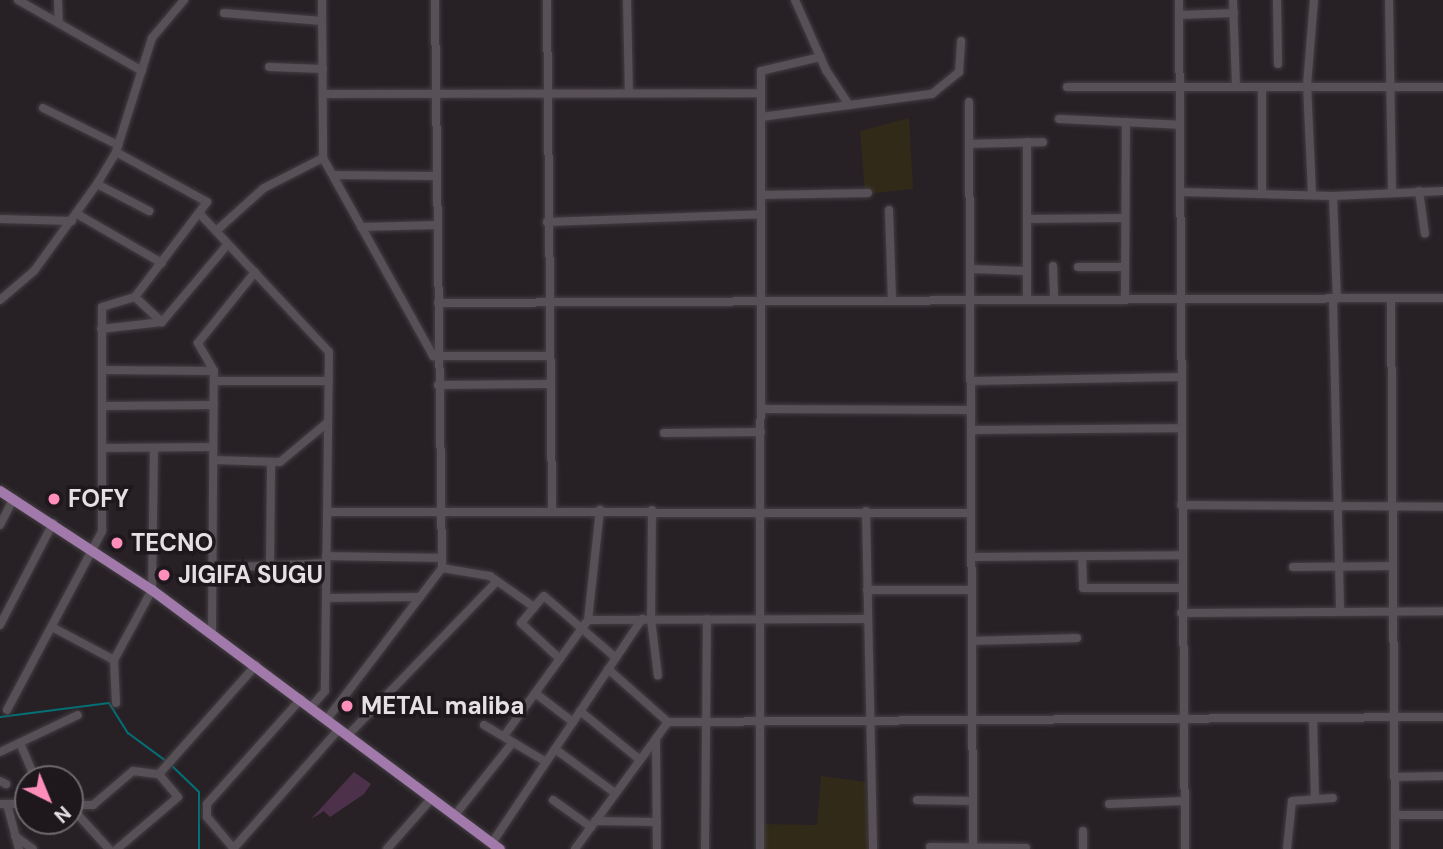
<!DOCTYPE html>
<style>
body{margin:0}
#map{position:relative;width:1443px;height:849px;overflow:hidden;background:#272126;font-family:"DM Sans",sans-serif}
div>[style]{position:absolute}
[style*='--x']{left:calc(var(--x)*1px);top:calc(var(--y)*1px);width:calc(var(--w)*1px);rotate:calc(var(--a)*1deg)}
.commercial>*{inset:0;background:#312a19}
.green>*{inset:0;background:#4d314a}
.stream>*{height:2px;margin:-1px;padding:0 1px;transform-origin:1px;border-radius:1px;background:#027176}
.roads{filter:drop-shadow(0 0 2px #433e42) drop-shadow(0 0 2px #433e42)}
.minor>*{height:8px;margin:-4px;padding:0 4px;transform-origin:4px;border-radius:4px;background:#575056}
.major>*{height:10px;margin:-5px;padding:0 5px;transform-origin:5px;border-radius:5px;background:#a17aab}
.dots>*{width:19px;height:19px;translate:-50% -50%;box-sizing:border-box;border:4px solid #1e181d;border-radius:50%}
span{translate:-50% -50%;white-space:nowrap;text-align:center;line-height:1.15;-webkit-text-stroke:7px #1e181d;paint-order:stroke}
.poi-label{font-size:24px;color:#e4e0e3;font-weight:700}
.left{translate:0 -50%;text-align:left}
.north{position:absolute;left:14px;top:765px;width:70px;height:70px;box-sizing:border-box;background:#1e181d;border:2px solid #6d686c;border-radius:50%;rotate:137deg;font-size:19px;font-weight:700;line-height:28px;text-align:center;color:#e4e0e3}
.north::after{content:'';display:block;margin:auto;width:24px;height:32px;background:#ff8ebb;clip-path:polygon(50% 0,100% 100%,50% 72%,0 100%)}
</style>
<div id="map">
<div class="commercial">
<div style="clip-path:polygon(909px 118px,913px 189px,865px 194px,860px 131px)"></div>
<div style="clip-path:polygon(821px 776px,866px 782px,868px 849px,761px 849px,760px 824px,817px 825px)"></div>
</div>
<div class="green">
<div style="clip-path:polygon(354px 772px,371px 784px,364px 794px,330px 817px,324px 811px,311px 819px)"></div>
</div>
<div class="stream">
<div style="--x:0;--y:717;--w:110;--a:-7.3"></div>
<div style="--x:109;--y:703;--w:36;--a:58"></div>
<div style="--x:128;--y:733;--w:47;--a:36.4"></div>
<div style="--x:170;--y:764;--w:40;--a:44"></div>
<div style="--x:199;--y:792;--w:57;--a:90"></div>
</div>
<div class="roads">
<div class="minor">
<div style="--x:18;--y:0;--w:143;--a:29.8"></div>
<div style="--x:58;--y:0;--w:23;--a:88"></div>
<div style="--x:322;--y:0;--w:158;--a:89.6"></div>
<div style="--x:323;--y:158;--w:227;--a:60.9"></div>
<div style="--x:433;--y:356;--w:116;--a:0"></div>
<div style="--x:547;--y:0;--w:510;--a:89.44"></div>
<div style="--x:627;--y:0;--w:93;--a:88.8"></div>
<div style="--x:795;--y:0;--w:77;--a:66.1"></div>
<div style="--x:826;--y:70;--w:42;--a:56.7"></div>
<div style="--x:1179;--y:0;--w:849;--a:89.6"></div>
<div style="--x:1233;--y:0;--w:87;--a:88"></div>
<div style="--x:1277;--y:0;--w:64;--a:89.1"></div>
<div style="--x:1389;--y:0;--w:191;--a:89.1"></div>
<div style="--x:224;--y:13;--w:98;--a:4.7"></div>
<div style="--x:1179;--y:15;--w:55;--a:-2.1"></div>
<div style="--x:269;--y:67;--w:54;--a:2.1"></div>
<div style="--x:1067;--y:87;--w:376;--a:0"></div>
<div style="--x:1262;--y:87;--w:106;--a:90"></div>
<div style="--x:323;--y:94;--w:438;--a:-0.1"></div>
<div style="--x:969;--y:102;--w:747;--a:89.69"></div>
<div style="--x:43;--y:108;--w:84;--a:26.3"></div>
<div style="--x:761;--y:117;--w:173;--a:-7.7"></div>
<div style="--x:932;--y:94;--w:35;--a:-39"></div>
<div style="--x:959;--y:72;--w:31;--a:-86"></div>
<div style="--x:1059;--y:119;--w:121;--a:2.8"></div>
<div style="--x:1027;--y:142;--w:158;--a:90"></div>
<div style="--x:969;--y:144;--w:74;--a:-1.5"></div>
<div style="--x:116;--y:152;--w:104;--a:28.8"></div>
<div style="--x:207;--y:202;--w:119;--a:127.2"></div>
<div style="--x:333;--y:175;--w:103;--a:0.6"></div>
<div style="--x:97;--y:184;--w:59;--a:27.4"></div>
<div style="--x:1419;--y:191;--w:43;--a:82.1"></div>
<div style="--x:1181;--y:192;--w:152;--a:1.5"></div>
<div style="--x:1333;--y:196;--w:110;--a:-2.6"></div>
<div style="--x:1312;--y:194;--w:109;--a:-92.6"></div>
<div style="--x:1307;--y:85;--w:85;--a:-85.3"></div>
<div style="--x:761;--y:195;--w:107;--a:-1.1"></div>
<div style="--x:1333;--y:196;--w:103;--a:87.8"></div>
<div style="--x:889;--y:210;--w:91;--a:88.1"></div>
<div style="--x:199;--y:213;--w:190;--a:46.9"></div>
<div style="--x:329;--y:352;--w:339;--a:90.7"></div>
<div style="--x:325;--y:691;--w:21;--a:131"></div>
<div style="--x:77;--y:214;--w:98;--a:30"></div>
<div style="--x:0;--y:219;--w:72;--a:1.6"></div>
<div style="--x:1027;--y:219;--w:98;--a:-0.6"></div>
<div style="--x:547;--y:222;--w:214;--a:-2.1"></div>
<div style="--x:361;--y:227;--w:76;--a:-1.5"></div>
<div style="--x:216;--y:231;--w:64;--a:-41.9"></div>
<div style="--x:264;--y:188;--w:66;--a:-27"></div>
<div style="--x:1053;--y:266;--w:34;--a:88"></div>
<div style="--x:1078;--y:267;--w:47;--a:0"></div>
<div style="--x:970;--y:269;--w:56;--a:2"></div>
<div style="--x:1391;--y:298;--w:551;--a:89.58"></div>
<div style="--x:1333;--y:299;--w:312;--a:88.7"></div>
<div style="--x:0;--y:300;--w:45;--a:-40.5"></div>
<div style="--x:34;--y:271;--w:107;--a:-54.1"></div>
<div style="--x:97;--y:184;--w:37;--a:-59"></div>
<div style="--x:116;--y:152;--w:120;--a:-72.5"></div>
<div style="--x:152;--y:38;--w:50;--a:-49.9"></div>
<div style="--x:1125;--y:300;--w:178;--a:-89.7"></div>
<div style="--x:438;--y:303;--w:1005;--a:-0.29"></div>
<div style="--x:101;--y:329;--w:61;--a:-6.5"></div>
<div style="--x:162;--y:322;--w:102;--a:-49.8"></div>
<div style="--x:102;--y:370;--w:112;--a:0.5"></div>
<div style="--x:214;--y:381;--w:115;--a:0"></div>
<div style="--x:971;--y:381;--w:211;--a:-1.1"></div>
<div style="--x:438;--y:385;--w:111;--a:-0.5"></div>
<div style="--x:102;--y:406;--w:112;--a:-0.5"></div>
<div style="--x:761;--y:409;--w:210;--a:0.3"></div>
<div style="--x:971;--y:430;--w:211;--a:-0.5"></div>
<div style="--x:664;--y:433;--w:97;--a:-0.6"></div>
<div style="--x:102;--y:448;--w:111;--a:-0.5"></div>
<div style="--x:213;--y:460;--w:67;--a:1.7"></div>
<div style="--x:280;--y:462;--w:62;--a:-39.8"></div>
<div style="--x:1181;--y:505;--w:262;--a:0.4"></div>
<div style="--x:652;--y:510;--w:109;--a:90.5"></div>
<div style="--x:651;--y:619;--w:57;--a:83"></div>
<div style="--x:866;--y:511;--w:338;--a:88.8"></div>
<div style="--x:327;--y:512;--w:644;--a:0.09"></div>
<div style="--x:0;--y:525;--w:30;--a:-63"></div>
<div style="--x:326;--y:556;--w:116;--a:1"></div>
<div style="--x:1082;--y:556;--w:32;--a:88"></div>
<div style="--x:1083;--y:588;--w:98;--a:0"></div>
<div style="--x:971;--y:557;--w:210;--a:-0.5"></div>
<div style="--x:270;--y:565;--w:102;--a:-89.4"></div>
<div style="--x:1293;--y:567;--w:99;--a:-0.6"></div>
<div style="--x:212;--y:568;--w:114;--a:-2.5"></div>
<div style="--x:442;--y:568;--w:49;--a:9.5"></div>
<div style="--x:490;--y:576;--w:54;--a:35.2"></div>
<div style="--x:867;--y:590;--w:105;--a:0"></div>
<div style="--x:326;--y:598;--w:94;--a:-0.6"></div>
<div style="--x:1181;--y:613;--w:262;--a:-0.4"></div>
<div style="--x:588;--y:620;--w:280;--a:-0.2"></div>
<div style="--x:0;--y:625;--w:115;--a:-62.5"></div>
<div style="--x:52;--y:627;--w:70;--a:28"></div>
<div style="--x:212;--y:633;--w:262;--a:-89.6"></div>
<div style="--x:214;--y:371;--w:32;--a:-120"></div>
<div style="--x:198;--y:343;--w:91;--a:-51.2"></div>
<div style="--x:972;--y:641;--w:105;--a:-1.6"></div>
<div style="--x:560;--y:659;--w:53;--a:-137.3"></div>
<div style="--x:521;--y:623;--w:35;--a:-50"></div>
<div style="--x:544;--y:596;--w:95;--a:40.7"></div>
<div style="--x:608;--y:669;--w:80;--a:41.5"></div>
<div style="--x:668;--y:722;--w:775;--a:-0.37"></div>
<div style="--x:535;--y:693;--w:48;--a:37.3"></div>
<div style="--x:116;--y:703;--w:43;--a:-92.7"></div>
<div style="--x:114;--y:660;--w:80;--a:-61.5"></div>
<div style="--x:152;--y:590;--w:142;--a:-89.2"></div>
<div style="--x:7;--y:710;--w:203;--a:-62"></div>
<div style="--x:102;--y:531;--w:224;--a:-90"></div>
<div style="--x:102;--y:307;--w:34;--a:-17"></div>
<div style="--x:135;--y:297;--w:37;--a:43"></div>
<div style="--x:580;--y:711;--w:77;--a:39.2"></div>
<div style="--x:1313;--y:718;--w:81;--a:88.6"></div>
<div style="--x:327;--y:719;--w:190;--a:-52.7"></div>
<div style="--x:442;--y:568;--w:568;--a:-90.71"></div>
<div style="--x:484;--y:725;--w:72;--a:30.8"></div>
<div style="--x:348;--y:735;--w:214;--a:-45.9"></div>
<div style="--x:504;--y:736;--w:143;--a:-54.1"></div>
<div style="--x:588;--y:620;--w:111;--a:-83.8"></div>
<div style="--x:656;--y:740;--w:109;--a:89.5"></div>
<div style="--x:20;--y:743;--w:39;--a:67"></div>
<div style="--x:555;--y:749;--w:74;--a:36.3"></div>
<div style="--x:0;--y:752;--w:86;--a:-25.4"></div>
<div style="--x:1395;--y:777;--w:48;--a:-1.2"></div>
<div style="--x:0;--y:781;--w:7;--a:27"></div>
<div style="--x:553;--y:800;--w:47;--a:35.4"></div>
<div style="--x:917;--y:800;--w:56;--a:1"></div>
<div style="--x:0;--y:804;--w:28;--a:0"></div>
<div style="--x:7;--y:804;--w:47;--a:75.1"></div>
<div style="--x:1109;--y:804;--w:74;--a:-2.3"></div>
<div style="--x:70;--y:805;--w:23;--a:0"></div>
<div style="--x:93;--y:805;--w:52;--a:-40.4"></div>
<div style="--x:133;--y:771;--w:26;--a:7"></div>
<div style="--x:159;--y:774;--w:146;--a:-48.3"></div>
<div style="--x:70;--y:806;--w:58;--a:47.8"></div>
<div style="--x:455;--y:815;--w:93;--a:-51.5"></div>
<div style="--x:1395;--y:815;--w:48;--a:0"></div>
<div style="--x:595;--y:821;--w:62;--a:0.9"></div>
<div style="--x:15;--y:836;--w:22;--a:36"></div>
<div style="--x:492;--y:843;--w:270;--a:-56.2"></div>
<div style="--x:930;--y:847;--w:96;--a:0.6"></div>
<div style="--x:117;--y:849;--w:80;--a:-40.4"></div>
<div style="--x:178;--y:797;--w:30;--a:-130"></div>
<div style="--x:233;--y:849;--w:160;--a:-48.5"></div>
<div style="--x:234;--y:849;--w:42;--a:-130.2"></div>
<div style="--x:207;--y:817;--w:13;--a:-90"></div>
<div style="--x:207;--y:804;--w:141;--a:-48.2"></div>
<div style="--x:387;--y:849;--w:68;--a:-48.6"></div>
<div style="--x:575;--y:849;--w:157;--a:-53.8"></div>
<div style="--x:705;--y:849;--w:230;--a:-89.5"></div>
<div style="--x:760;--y:849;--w:778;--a:-89.93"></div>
<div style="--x:761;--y:71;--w:61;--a:-13.3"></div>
<div style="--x:1083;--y:849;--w:18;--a:-90"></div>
<div style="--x:1287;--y:849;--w:48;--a:-84.1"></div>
<div style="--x:1292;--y:801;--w:41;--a:-4.2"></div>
</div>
<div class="major">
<div style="--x:0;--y:491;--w:181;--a:33.1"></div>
<div style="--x:152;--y:590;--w:434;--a:36.7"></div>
</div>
</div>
<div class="dots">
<div style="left:54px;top:499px;background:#ff8ebb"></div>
<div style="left:117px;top:543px;background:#ff8ebb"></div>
<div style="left:164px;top:575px;background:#ff8ebb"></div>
<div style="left:347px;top:706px;background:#ff8ebb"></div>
</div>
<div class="poi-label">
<span class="left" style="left:68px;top:499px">FOFY</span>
<span class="left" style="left:131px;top:543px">TECNO</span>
<span class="left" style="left:178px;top:575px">JIGIFA SUGU</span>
<span class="left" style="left:361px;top:706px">METAL maliba</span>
</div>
<div class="north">N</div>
</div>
